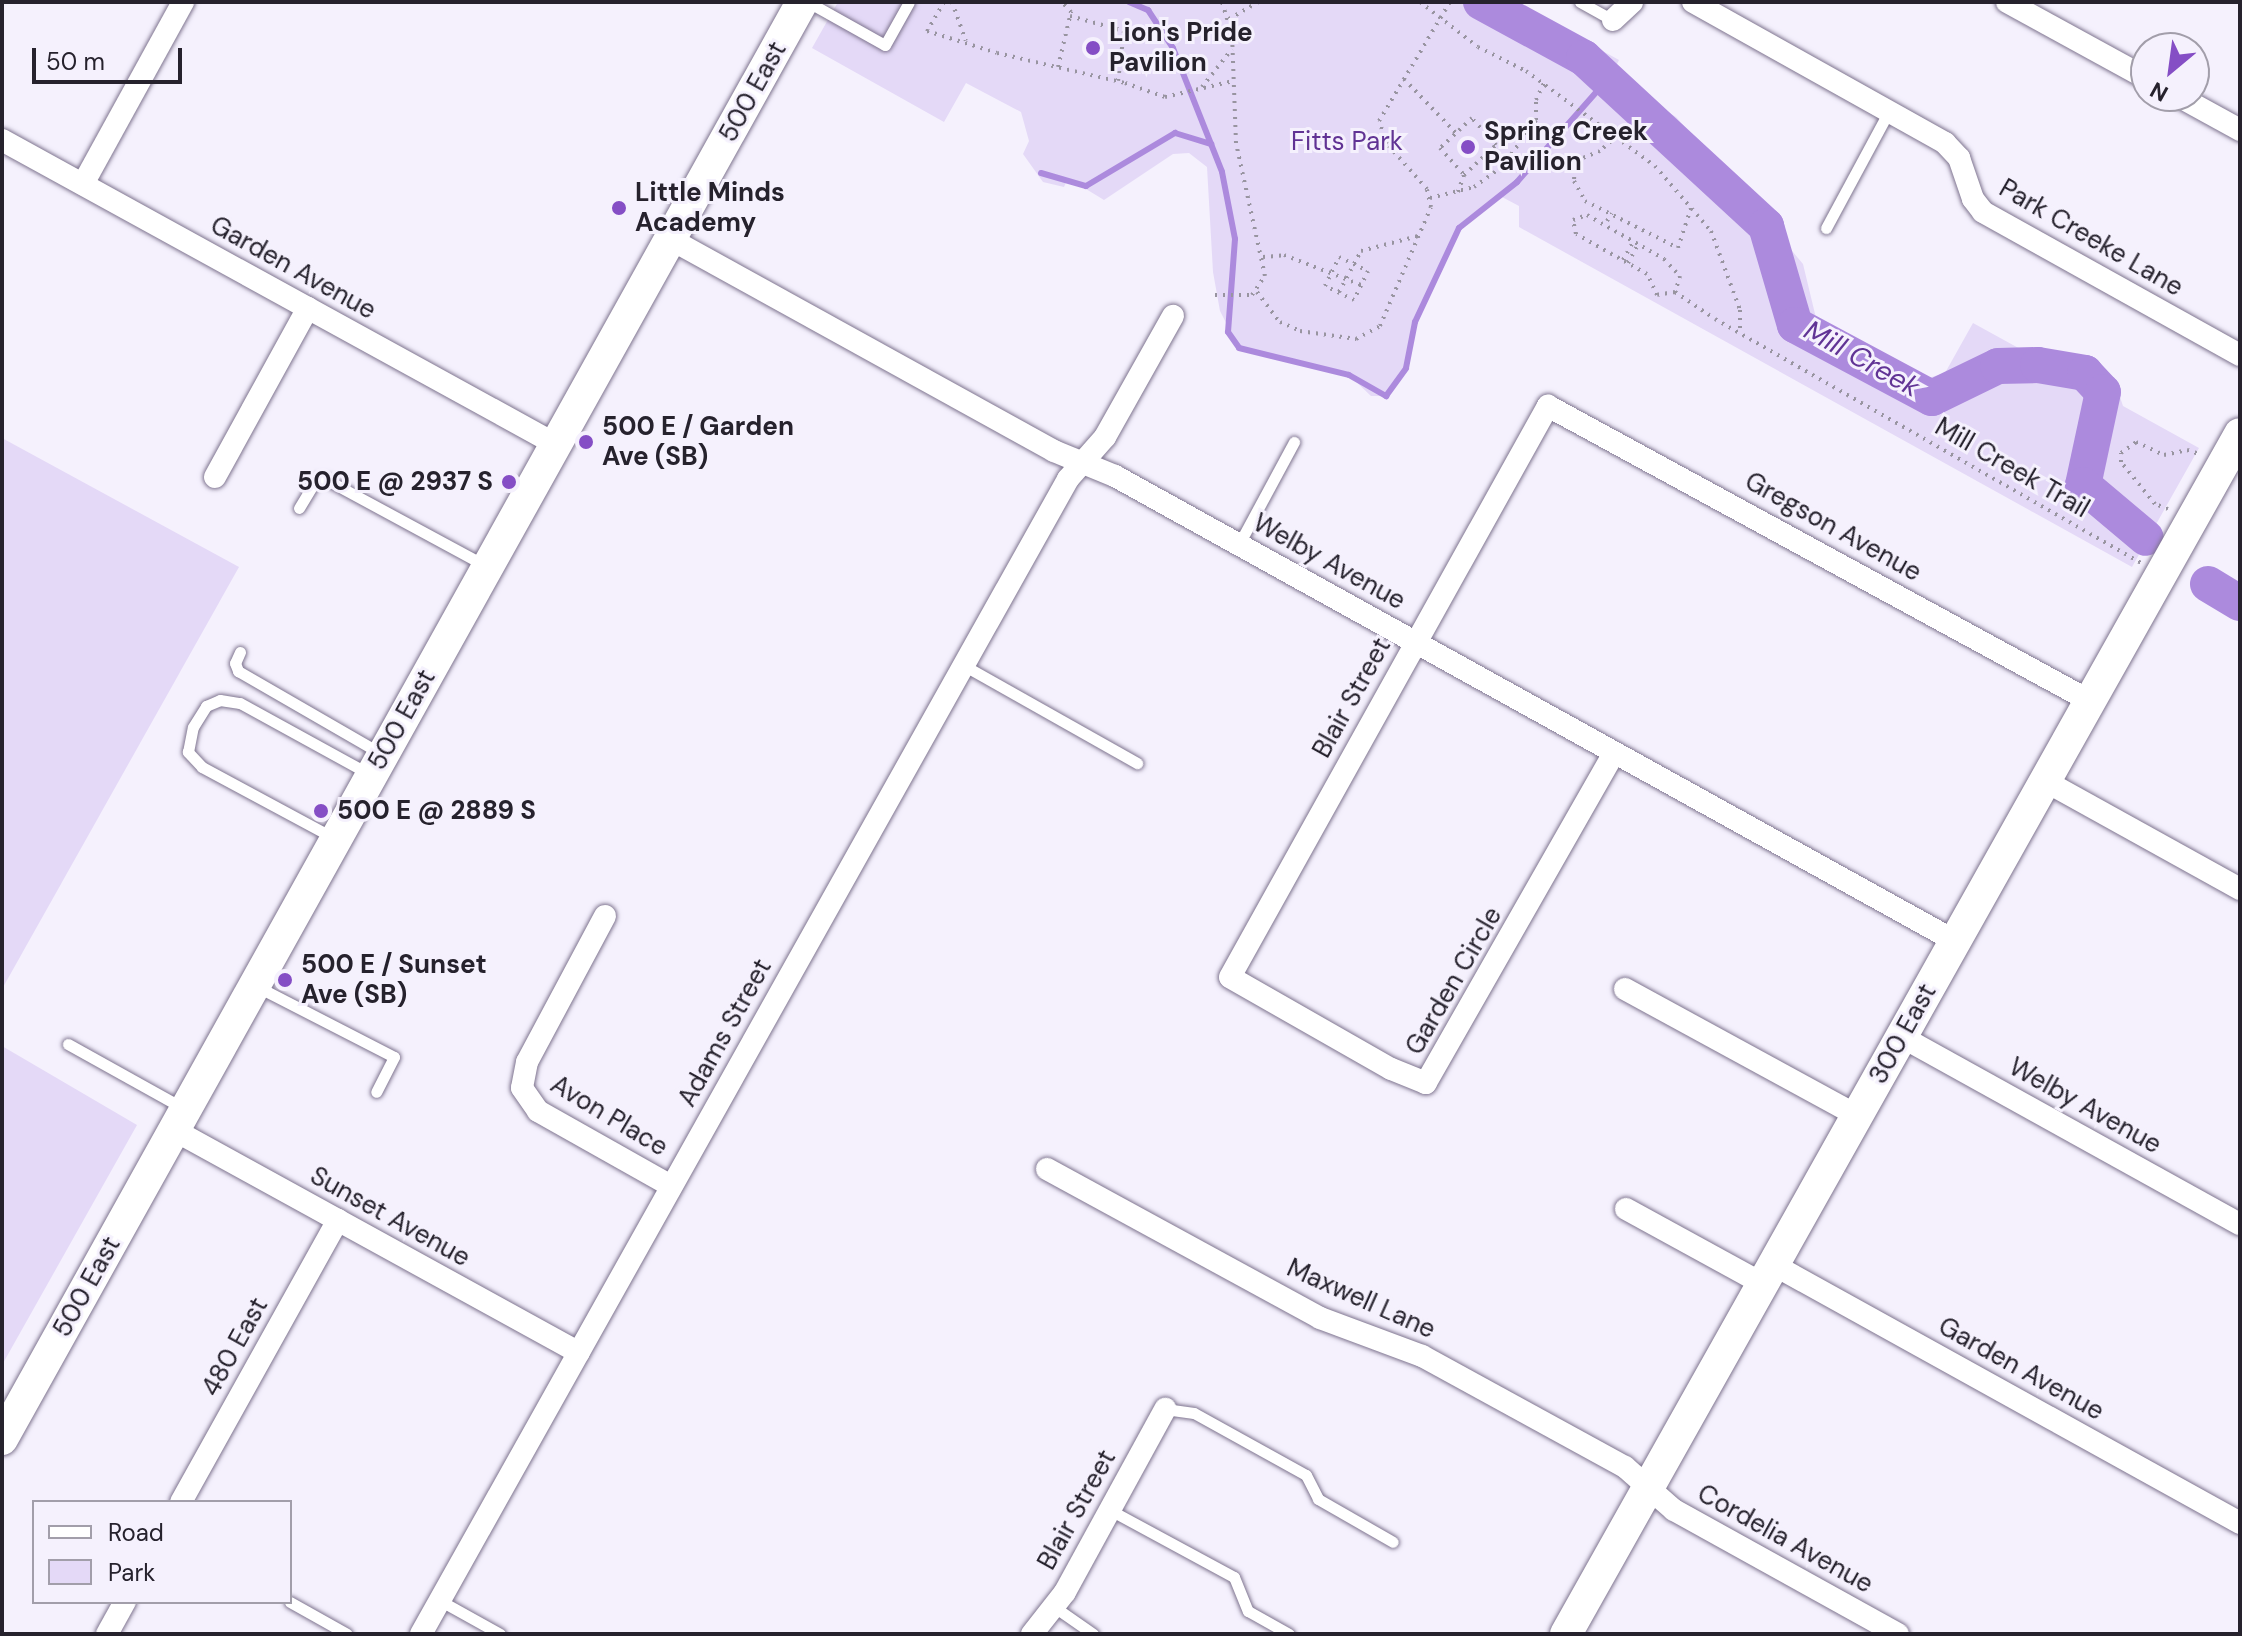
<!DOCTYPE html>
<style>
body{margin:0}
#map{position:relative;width:2242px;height:1636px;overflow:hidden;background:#f5f1fd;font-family:"DM Sans",sans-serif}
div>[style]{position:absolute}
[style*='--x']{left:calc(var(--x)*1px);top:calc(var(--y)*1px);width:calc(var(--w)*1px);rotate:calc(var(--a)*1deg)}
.green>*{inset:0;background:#e4d9f7}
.stream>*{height:6px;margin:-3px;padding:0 3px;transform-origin:3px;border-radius:3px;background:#ac8add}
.river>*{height:36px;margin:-18px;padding:0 18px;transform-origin:18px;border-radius:18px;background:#ac8add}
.path>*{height:4px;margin-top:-2px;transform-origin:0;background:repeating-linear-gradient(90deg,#9894a0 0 2px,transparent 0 8px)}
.roads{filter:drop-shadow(0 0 2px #7e748f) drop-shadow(0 0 2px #7e748f)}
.lane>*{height:11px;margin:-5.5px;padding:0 5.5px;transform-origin:5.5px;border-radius:5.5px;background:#fff}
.street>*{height:22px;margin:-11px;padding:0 11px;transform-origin:11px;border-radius:11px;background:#fff}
.secondary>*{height:32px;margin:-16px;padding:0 16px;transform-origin:16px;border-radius:16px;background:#fff}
.dots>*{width:22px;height:22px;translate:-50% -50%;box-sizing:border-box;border:4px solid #f5f1fd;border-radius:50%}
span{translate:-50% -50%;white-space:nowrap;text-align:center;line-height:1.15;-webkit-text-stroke:6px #f5f1fd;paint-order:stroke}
.poi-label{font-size:26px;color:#26222d;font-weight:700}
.left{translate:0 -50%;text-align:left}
.right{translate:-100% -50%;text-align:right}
.street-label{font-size:26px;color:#26222d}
.park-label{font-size:26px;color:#613394}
.water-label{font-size:28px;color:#613495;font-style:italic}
.frame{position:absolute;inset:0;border:4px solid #26222d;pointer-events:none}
.legend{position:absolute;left:32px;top:1500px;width:260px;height:104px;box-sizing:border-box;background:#f5f1fd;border:2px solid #a29eaa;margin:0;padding:10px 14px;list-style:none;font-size:24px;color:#26222d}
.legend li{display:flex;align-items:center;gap:16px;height:40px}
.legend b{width:40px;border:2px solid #a29eaa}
.north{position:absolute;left:2130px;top:32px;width:80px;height:80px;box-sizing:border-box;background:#f5f1fd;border:2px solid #a29eaa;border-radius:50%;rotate:209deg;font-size:22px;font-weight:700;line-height:32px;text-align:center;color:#26222d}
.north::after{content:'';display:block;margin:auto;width:28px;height:36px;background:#854ec5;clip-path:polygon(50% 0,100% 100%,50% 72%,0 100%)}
.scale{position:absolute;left:32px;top:48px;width:150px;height:36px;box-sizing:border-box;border:4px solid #26222d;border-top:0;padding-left:10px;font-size:24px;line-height:28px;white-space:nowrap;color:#26222d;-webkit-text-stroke:6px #f5f1fd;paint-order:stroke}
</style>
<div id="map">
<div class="green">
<div style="clip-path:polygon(838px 2px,1514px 2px,1619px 60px,1611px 76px,1676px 117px,1743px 192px,1766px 205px,1762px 215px,1803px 264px,1816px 318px,1925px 379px,1945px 373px,1973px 323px,2033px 356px,2099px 368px,2116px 385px,2123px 406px,2199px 448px,2132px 567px,1519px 227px,1519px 206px,1502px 197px,1459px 228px,1415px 322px,1406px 368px,1386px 396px,1371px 396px,1349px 375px,1239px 348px,1220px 311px,1213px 272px,1207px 167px,1189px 153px,1173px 154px,1104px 200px,1068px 178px,1064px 187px,1043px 182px,1023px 154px,1029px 141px,1021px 112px,966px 83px,944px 122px,812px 48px)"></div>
<div style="clip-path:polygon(2px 438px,239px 567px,2px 989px)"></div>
<div style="clip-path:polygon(2px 1046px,137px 1125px,2px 1365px)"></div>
</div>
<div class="stream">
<div style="--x:1129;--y:2;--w:21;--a:23"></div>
<div style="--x:1148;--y:10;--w:45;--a:56.7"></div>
<div style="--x:1173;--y:48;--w:133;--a:68.4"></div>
<div style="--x:1222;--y:172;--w:68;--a:79"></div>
<div style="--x:1235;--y:239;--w:93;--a:94.3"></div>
<div style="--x:1228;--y:332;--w:19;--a:55"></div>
<div style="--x:1239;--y:348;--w:113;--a:13.8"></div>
<div style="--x:1349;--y:375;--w:43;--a:29.6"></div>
<div style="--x:1386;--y:396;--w:34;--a:-54"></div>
<div style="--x:1406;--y:368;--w:47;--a:-78.9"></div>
<div style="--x:1415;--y:322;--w:104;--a:-64.9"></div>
<div style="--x:1459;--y:228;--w:74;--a:-38.4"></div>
<div style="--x:1517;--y:182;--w:136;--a:-48.6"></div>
<div style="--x:1041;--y:173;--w:47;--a:16.1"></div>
<div style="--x:1086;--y:186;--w:104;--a:-30.8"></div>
<div style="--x:1175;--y:133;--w:38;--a:17"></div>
</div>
<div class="river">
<div style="--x:1481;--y:2;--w:117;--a:28.5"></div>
<div style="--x:1584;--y:58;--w:248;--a:42.7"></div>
<div style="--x:1766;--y:226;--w:103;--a:73.7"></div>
<div style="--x:1795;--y:325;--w:155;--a:28.1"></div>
<div style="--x:1932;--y:398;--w:73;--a:-25.9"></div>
<div style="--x:1998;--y:366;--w:40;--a:-1.4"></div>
<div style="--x:2038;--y:365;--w:48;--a:9.7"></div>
<div style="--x:2085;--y:373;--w:26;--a:47"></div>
<div style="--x:2103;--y:392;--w:95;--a:102.1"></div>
<div style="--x:2083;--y:485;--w:82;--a:40.1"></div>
<div style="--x:2208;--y:584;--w:37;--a:31"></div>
</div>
<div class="path">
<div style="--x:944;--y:2;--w:34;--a:120"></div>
<div style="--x:927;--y:31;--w:73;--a:17.4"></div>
<div style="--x:997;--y:53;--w:131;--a:13.2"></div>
<div style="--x:1125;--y:83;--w:42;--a:19.3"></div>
<div style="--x:1165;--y:97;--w:70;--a:-13.2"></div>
<div style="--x:952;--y:2;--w:41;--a:70.3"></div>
<div style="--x:1420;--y:2;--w:73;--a:37.8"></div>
<div style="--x:1478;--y:47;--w:54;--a:26.6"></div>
<div style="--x:1526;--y:71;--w:160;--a:36.4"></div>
<div style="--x:1655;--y:166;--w:86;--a:49.3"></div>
<div style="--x:1711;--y:231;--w:84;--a:69.8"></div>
<div style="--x:1740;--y:310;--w:23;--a:90"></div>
<div style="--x:1070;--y:16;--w:56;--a:15.5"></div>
<div style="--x:1124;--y:31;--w:50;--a:96.8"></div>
<div style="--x:1229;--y:19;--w:34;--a:-30"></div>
<div style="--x:1058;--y:67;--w:57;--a:-76.7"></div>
<div style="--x:1071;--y:12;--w:13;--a:-132"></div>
<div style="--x:1404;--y:79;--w:75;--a:46.1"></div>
<div style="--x:1202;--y:87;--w:48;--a:-51.7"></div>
<div style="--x:1617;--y:136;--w:23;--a:139"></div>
<div style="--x:1600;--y:151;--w:27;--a:158"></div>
<div style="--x:1575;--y:161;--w:20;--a:93"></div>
<div style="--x:1574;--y:181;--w:23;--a:61"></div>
<div style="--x:1585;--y:201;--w:104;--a:26.8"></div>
<div style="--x:1678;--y:248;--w:45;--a:-72"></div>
<div style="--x:1458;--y:192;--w:18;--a:-71"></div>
<div style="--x:1464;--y:175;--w:44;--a:-43.2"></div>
<div style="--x:1496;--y:145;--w:36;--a:-132"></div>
<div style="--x:1472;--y:118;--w:44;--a:136.8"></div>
<div style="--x:1440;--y:148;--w:36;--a:48"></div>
<div style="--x:1430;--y:198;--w:45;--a:-14"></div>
<div style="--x:1474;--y:187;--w:34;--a:-36"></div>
<div style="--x:1502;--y:167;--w:58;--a:-54.1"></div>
<div style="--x:1536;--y:120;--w:20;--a:-90"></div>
<div style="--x:1536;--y:100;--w:19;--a:-65"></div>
<div style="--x:1607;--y:221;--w:9;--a:-58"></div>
<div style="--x:1263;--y:257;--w:21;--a:-5"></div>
<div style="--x:1284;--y:255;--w:83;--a:21.3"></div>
<div style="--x:1339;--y:257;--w:32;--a:26"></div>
<div style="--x:1368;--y:271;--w:32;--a:116"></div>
<div style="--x:1354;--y:300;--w:32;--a:-154"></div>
<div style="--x:1325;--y:286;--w:32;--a:-64"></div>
<div style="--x:1623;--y:260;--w:21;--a:-61"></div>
<div style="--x:1628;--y:263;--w:21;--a:-62"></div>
<div style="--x:1257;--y:292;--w:38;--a:53"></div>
<div style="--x:1280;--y:322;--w:22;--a:24"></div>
<div style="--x:1300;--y:331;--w:57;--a:8.1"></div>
<div style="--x:1356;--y:339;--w:27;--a:-28"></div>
<div style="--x:1380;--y:326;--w:129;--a:-66.8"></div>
<div style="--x:1431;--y:207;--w:18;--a:-103"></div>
<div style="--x:1427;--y:189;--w:60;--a:-131.6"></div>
<div style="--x:1387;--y:144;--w:24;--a:-109"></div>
<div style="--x:1379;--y:121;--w:139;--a:-59.2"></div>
<div style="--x:1339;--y:292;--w:47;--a:-61.8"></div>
<div style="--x:1361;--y:251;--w:63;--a:-14.7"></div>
<div style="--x:1675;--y:292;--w:18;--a:171"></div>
<div style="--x:1657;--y:295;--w:23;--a:-115"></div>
<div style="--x:1647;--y:274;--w:81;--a:-150.6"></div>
<div style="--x:1576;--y:234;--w:14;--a:-102"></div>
<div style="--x:1573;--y:220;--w:15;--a:-20"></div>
<div style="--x:1587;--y:215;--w:89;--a:29.7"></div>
<div style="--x:1664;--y:259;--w:23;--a:47"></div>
<div style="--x:1680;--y:276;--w:17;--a:107"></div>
<div style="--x:1675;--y:292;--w:48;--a:34"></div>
<div style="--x:1715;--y:319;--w:491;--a:29.8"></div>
<div style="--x:1215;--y:295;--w:37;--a:0"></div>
<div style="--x:1252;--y:295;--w:23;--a:-56"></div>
<div style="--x:1265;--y:276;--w:136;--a:-102.3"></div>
<div style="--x:1236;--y:143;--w:108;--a:-92.1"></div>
<div style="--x:1232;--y:35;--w:34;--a:-107"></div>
<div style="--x:2168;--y:509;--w:14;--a:-159"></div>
<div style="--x:2155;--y:504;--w:54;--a:-129"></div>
<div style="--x:2121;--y:462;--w:9;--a:-90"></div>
<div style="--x:2121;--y:453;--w:19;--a:-36"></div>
<div style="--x:2136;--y:442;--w:31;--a:25"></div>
<div style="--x:2164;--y:455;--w:24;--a:-12"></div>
<div style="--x:2187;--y:450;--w:13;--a:18"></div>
</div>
<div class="roads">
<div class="lane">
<div style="--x:808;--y:2;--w:88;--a:29.2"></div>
<div style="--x:885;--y:45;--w:49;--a:-60.8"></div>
<div style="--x:1580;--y:2;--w:38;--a:29"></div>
<div style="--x:1826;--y:228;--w:133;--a:-61.7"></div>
<div style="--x:299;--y:508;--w:33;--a:-59"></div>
<div style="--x:316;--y:480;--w:11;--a:0"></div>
<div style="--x:327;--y:480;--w:179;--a:28.4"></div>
<div style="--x:1239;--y:544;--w:116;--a:-61.7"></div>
<div style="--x:240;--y:652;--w:12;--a:114"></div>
<div style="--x:235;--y:663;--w:9;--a:69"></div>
<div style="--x:238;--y:671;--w:166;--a:30"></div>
<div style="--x:963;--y:665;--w:200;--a:29.4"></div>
<div style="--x:332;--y:837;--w:148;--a:-151.7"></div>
<div style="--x:202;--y:767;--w:21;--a:-133"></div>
<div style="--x:188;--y:752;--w:25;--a:-79"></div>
<div style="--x:193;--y:727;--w:25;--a:-58"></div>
<div style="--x:206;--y:706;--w:15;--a:-23"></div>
<div style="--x:220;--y:700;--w:20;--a:9"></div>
<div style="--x:240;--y:703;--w:149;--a:28.8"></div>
<div style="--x:256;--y:986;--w:155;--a:27.2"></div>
<div style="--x:394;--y:1057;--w:39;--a:117"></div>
<div style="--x:68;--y:1044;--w:134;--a:29.1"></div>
<div style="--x:1165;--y:1409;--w:29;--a:8"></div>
<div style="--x:1194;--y:1413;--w:128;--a:29"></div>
<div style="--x:1306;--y:1475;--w:27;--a:63"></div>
<div style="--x:1318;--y:1499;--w:86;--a:29.8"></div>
<div style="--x:1110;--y:1510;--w:141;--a:28.4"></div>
<div style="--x:1234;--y:1577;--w:37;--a:68"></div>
<div style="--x:1248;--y:1611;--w:47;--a:29.3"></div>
<div style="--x:439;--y:1600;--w:70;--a:29.1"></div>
<div style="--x:290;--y:1602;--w:65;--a:29.3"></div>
<div style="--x:1053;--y:1606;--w:49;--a:35"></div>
</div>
<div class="street">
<div style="--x:1693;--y:2;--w:289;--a:29.2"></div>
<div style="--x:1945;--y:143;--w:21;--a:47"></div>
<div style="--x:1959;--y:158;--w:43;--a:71.1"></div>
<div style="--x:1973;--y:199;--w:16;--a:52"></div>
<div style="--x:1983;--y:212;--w:294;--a:29.1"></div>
<div style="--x:2007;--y:2;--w:158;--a:28.7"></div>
<div style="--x:1613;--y:20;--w:26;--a:-43"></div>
<div style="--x:2178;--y:96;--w:71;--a:28.7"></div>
<div style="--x:2;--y:140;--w:633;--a:28.79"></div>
<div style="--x:83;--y:184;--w:208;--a:-61.2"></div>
<div style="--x:672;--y:240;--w:436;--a:28.9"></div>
<div style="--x:1054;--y:451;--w:66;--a:22.3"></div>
<div style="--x:1115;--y:476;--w:960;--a:28.97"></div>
<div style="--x:215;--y:477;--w:193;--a:-61.2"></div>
<div style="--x:1614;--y:753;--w:380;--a:119.7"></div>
<div style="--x:1426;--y:1083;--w:38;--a:-158"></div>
<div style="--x:1391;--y:1069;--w:185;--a:-150.3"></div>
<div style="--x:1230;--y:977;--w:654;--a:-60.89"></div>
<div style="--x:1548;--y:406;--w:617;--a:28.56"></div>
<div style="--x:2045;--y:781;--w:223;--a:29"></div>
<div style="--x:605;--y:916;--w:166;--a:118.1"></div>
<div style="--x:527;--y:1062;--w:26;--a:101"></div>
<div style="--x:522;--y:1088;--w:28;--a:55"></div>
<div style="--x:538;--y:1111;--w:153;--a:29.4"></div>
<div style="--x:1625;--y:989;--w:265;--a:28.6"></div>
<div style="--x:1902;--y:1037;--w:386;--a:29"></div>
<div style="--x:174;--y:1130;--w:462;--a:28.8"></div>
<div style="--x:1047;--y:1169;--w:311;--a:28.6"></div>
<div style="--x:1320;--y:1318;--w:109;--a:20.4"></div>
<div style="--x:1422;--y:1356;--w:231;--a:28.7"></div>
<div style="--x:1625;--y:1467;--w:65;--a:41.3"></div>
<div style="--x:1674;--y:1510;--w:256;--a:29"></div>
<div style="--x:1626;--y:1209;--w:156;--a:28.7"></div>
<div style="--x:1774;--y:1265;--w:533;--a:28.97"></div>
<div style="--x:181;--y:1502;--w:323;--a:-60.9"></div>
<div style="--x:107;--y:1634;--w:37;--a:-61"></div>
<div style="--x:421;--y:1634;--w:1324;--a:-60.74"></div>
<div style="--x:1068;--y:479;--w:56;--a:-48.6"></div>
<div style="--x:1105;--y:437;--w:139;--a:-60.7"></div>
<div style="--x:1032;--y:1634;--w:53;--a:-51.8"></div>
<div style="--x:1065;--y:1592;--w:209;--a:-61.3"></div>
</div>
<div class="secondary">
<div style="--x:2;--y:1439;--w:1645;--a:-60.89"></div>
<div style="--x:1566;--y:1634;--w:1376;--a:-60.68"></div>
</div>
</div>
<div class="dots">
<div style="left:1093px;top:48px;background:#854ec5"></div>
<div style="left:1468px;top:147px;background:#854ec5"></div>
<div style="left:619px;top:208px;background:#854ec5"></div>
<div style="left:586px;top:442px;background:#854ec5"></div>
<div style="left:509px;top:482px;background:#854ec5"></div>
<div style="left:321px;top:811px;background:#854ec5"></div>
<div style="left:285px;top:980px;background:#854ec5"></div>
</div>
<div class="poi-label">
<span class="left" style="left:1109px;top:48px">Lion's Pride<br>Pavilion</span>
<span class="left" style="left:1484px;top:147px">Spring Creek<br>Pavilion</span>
<span class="left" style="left:635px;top:208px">Little Minds<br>Academy</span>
<span class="left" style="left:602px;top:442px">500 E / Garden<br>Ave (SB)</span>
<span class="right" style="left:493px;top:482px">500 E @ 2937 S</span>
<span class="left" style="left:337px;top:811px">500 E @ 2889 S</span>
<span class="left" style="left:301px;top:980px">500 E / Sunset<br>Ave (SB)</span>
</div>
<div class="street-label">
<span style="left:753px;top:92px;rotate:-61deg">500 East</span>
<span style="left:2091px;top:238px;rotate:30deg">Park Creeke Lane</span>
<span style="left:293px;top:268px;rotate:29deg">Garden Avenue</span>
<span style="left:2012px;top:468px;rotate:30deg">Mill Creek Trail</span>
<span style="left:1833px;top:527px;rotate:29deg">Gregson Avenue</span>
<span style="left:1329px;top:562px;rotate:29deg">Welby Avenue</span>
<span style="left:1352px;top:698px;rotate:-61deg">Blair Street</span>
<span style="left:402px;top:720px;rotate:-61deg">500 East</span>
<span style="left:1454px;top:981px;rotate:-60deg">Garden Circle</span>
<span style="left:725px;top:1033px;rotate:-61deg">Adams Street</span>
<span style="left:1903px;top:1034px;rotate:-61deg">300 East</span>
<span style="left:2085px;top:1106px;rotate:29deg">Welby Avenue</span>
<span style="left:609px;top:1116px;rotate:31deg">Avon Place</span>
<span style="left:390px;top:1217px;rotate:29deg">Sunset Avenue</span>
<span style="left:87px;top:1287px;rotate:-61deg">500 East</span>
<span style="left:1361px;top:1299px;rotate:24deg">Maxwell Lane</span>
<span style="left:235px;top:1347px;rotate:-61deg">480 East</span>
<span style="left:2021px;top:1369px;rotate:29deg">Garden Avenue</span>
<span style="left:1077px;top:1510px;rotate:-61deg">Blair Street</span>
<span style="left:1785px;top:1539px;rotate:29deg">Cordelia Avenue</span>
</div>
<div class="park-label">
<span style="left:1347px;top:142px">Fitts Park</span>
</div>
<div class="water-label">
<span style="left:1862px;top:359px;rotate:29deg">Mill Creek</span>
</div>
<div class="frame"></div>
<ul class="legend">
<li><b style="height:10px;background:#fff"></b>Road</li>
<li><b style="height:22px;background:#e4d9f7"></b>Park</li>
</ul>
<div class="north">N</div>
<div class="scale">50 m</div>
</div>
